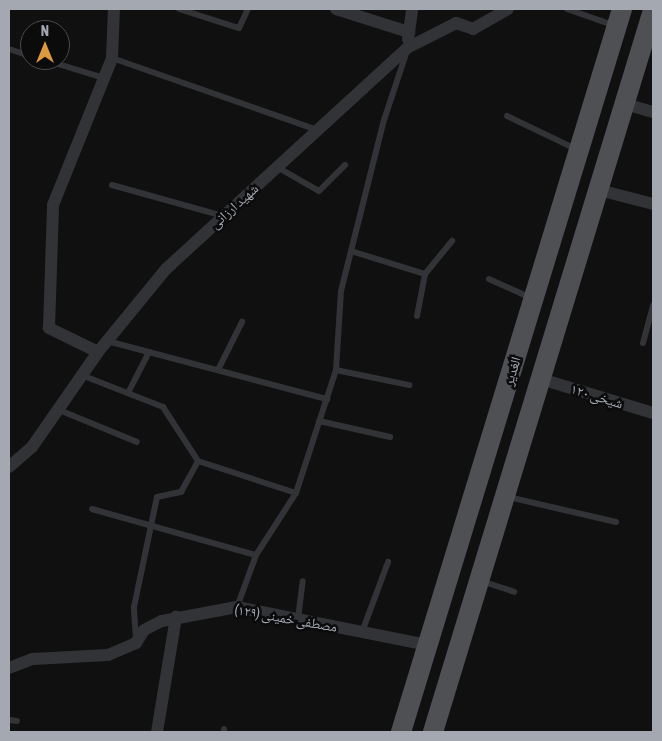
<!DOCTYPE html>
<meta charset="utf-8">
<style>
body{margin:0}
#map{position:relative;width:662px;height:741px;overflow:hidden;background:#101011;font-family:"Asap Condensed","Noto Naskh Arabic",sans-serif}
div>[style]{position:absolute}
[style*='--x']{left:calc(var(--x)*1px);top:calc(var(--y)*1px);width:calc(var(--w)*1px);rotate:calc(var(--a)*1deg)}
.lane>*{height:6px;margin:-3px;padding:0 3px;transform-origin:3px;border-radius:3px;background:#323336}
.street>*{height:12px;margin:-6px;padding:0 6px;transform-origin:6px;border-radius:6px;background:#323336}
.primary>*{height:20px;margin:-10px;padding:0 10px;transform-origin:10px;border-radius:10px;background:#4e5054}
span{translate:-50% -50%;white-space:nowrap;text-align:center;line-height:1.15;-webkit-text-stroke:5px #0b0b0c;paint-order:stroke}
.street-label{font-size:14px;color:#a3a8b1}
.frame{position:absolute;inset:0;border:10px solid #a3a8b1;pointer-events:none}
.north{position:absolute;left:20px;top:20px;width:50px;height:50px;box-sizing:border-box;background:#0b0b0c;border:1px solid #484a4e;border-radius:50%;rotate:0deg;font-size:14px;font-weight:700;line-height:20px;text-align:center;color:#a3a8b1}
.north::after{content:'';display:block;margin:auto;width:18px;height:22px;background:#dd993d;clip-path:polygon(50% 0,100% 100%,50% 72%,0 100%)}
</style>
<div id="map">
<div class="lane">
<div style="--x:179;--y:9;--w:63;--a:17.6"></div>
<div style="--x:239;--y:28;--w:21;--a:-65"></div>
<div style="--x:567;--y:9;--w:49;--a:19.2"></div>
<div style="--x:9;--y:49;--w:22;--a:18"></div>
<div style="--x:112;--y:58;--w:218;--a:19.3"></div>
<div style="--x:45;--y:60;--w:62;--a:17"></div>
<div style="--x:507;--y:116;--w:76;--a:25.6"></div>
<div style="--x:277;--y:167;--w:48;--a:29.7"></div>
<div style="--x:319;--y:191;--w:37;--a:-45"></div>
<div style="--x:112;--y:185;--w:115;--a:15.6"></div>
<div style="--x:351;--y:251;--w:77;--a:17.3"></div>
<div style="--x:489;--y:279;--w:46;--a:24.3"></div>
<div style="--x:417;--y:316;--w:43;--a:-79.2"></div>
<div style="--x:425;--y:274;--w:43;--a:-50.7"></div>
<div style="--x:107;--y:341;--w:228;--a:14.8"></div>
<div style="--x:643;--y:343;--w:39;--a:-75"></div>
<div style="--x:218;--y:370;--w:54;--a:-63.4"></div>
<div style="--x:336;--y:370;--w:75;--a:11.6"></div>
<div style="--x:84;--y:376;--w:85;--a:21.4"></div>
<div style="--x:163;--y:407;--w:64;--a:57.1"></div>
<div style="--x:198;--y:461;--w:103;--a:18.1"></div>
<div style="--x:128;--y:393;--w:46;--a:-62.9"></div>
<div style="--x:59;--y:410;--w:84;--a:22.3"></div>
<div style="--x:319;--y:421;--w:73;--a:12.7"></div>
<div style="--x:508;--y:497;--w:111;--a:13"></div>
<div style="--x:92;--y:509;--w:170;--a:15.7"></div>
<div style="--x:481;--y:581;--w:35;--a:18"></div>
<div style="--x:237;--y:607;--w:55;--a:-69.9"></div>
<div style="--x:256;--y:555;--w:74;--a:-57.2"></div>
<div style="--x:296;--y:493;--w:129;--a:-72"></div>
<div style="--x:336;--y:370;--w:79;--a:-86.4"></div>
<div style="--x:341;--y:291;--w:176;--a:-75.9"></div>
<div style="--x:384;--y:120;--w:70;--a:-71.6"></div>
<div style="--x:298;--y:619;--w:38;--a:-83"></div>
<div style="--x:362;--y:632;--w:75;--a:-69.6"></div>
<div style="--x:136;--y:639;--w:32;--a:-94"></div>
<div style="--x:134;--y:607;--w:112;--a:-78.2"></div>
<div style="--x:157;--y:497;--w:25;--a:-12"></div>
<div style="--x:181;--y:492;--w:35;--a:-61"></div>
<div style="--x:9;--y:720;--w:8;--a:7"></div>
<div style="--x:224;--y:732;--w:3;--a:-90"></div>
</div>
<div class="street">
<div style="--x:336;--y:9;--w:77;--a:17.5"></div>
<div style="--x:408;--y:39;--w:30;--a:-82"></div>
<div style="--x:625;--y:104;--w:29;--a:16"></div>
<div style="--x:599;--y:190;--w:56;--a:14.5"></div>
<div style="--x:98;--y:352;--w:55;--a:-153.9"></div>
<div style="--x:49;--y:328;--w:123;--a:-88.1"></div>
<div style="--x:53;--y:205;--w:158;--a:-68.1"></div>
<div style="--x:112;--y:58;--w:49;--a:-87.7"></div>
<div style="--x:541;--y:379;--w:117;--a:16.9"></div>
<div style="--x:9;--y:467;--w:30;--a:-41"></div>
<div style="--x:32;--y:447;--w:116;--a:-55.2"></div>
<div style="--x:98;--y:352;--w:107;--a:-50.7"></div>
<div style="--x:166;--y:269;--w:327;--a:-42.5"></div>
<div style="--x:407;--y:48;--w:55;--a:-27"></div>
<div style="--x:456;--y:23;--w:18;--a:19"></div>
<div style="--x:473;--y:29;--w:40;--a:-29.7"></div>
<div style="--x:9;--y:668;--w:26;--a:-21"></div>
<div style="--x:33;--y:659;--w:75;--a:-3.1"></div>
<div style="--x:108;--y:655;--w:30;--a:-23"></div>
<div style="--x:136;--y:643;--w:15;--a:-58"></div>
<div style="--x:144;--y:630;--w:20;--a:-27"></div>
<div style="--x:162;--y:621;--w:76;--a:-10.6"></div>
<div style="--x:237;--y:607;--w:195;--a:11.3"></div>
<div style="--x:157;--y:732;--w:117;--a:-80.6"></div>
</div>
<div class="primary">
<div style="--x:401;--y:732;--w:756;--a:-73"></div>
<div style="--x:433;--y:732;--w:755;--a:-73.05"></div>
</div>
<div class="street-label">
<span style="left:234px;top:206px;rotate:-42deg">شهید ارزانی</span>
<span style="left:512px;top:371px;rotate:-73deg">الغدیر</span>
<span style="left:597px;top:396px;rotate:17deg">شیخی ۱۲۰</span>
<span style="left:286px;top:618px;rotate:10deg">مصطفی خمینی (۱۲۹)</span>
</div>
<div class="frame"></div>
<div class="north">N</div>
</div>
